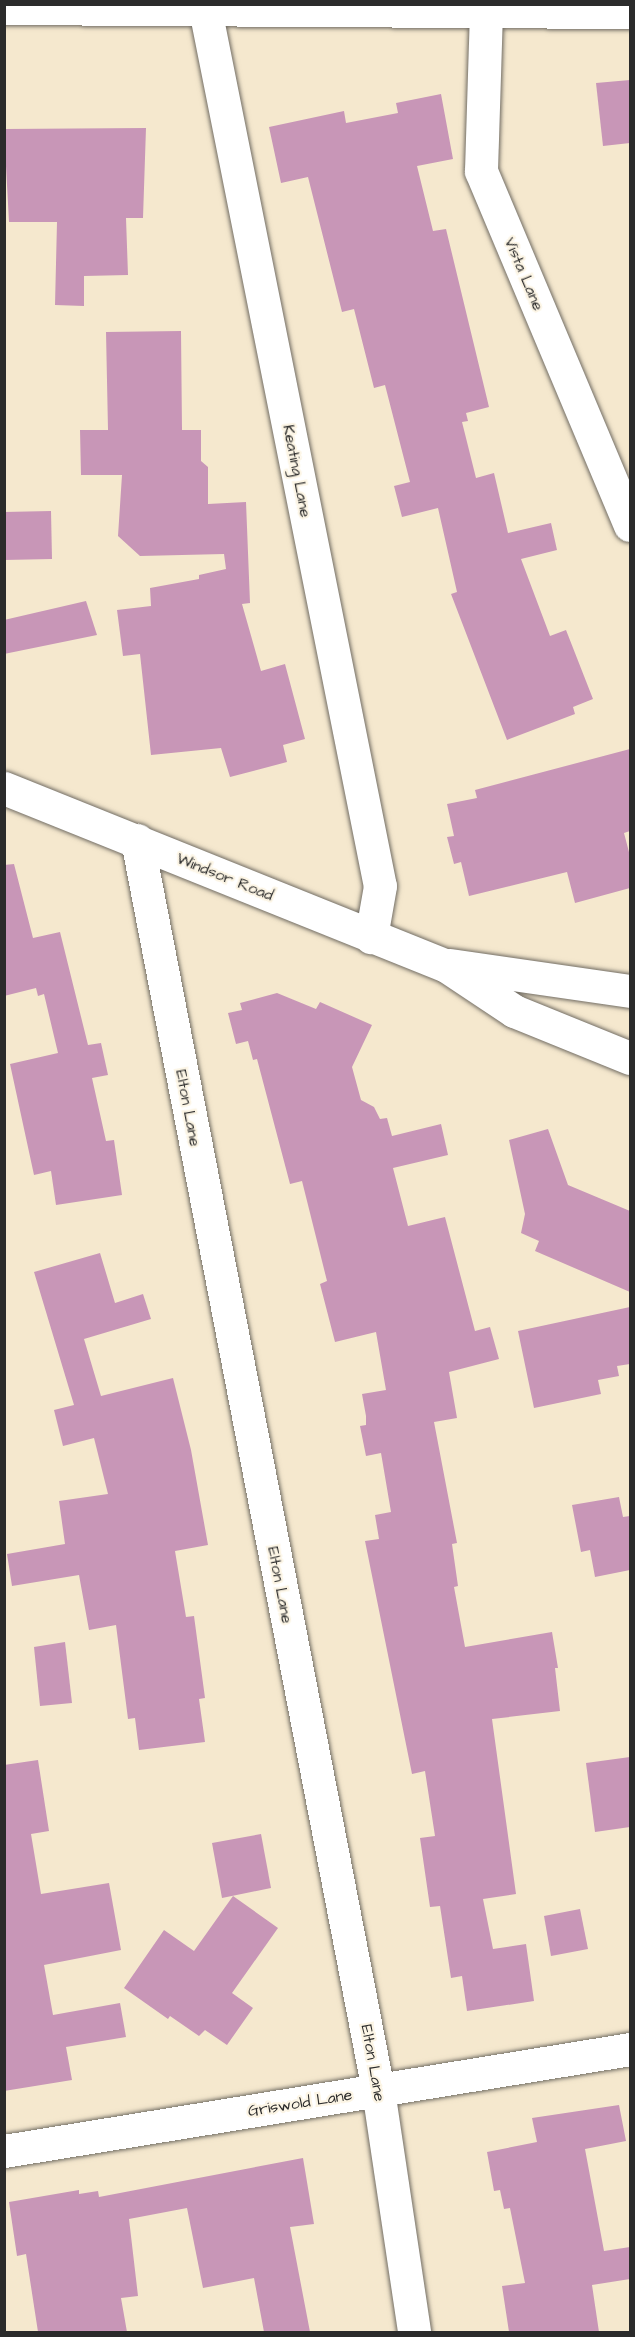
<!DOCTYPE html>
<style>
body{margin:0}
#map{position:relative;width:635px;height:2337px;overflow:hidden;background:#f5e8ce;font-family:"Architects Daughter",sans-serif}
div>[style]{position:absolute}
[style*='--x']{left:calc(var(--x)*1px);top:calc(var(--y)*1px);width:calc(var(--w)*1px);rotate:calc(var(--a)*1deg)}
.building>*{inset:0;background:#c896b7}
.roads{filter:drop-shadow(0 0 2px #726d64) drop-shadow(0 0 2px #726d64)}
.minor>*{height:33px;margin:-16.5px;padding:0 16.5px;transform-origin:16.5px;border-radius:16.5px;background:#fff}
span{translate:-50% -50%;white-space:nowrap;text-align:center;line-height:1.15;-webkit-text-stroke:4.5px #fcf5e5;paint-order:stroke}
.street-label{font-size:16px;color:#2b2b2b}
.frame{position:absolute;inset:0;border:6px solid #2b2b2b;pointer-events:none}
</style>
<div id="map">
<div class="building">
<div style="clip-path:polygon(630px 80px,630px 143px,603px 146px,596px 83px)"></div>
<div style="clip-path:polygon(441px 94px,453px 159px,417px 166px,433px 231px,446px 229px,489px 407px,466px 413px,468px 421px,462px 422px,476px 478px,494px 473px,508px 533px,551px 523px,557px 550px,521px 559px,550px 636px,566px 630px,593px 699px,573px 707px,575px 714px,507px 740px,451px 594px,457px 592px,438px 508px,402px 517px,394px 486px,410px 482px,385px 385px,374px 388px,354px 309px,342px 312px,308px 177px,281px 183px,269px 127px,344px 111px,346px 123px,398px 113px,396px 103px)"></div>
<div style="clip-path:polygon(146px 128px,143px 218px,126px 218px,128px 275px,84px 276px,84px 306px,55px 305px,57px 222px,9px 222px,4px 129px)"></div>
<div style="clip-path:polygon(181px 331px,182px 430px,201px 430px,201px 461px,208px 467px,208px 504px,246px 502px,250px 603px,242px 604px,261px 671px,285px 664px,305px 739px,283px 745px,287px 762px,230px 777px,221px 748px,151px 755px,140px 654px,123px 656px,117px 610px,151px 606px,150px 588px,199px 579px,199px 575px,226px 569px,224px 554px,140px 556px,118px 536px,122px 475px,81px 475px,80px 430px,108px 430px,106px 332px)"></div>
<div style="clip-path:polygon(51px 511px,52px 559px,4px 560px,4px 512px)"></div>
<div style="clip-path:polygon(86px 601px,97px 635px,4px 654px,4px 620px)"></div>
<div style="clip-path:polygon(630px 749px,630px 831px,624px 833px,630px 856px,630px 888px,575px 903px,567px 872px,469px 896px,461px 862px,454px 864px,447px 837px,454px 836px,447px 804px,477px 798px,475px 790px)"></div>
<div style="clip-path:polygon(14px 864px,33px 938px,60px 932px,88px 1045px,101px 1043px,108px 1075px,92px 1078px,106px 1141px,114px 1140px,122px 1195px,56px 1205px,51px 1171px,34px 1175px,10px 1064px,58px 1053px,44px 994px,38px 996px,36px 988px,4px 996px,4px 865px)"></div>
<div style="clip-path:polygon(277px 993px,316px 1009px,320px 1002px,372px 1025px,352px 1067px,361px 1100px,374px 1107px,380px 1119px,387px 1118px,392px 1136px,441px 1124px,448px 1155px,393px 1168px,408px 1226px,445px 1217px,475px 1331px,490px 1327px,499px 1359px,449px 1372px,457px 1418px,434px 1422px,457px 1543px,452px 1544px,458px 1586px,454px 1587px,465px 1647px,552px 1632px,558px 1668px,555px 1668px,560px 1711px,492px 1719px,516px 1894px,483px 1899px,493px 1949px,526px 1944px,534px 2001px,467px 2011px,462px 1976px,451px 1978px,440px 1906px,430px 1907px,420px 1838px,435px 1836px,425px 1771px,412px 1774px,365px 1541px,379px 1539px,375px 1515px,391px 1512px,381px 1453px,366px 1456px,360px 1426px,366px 1425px,366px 1416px,362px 1394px,386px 1390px,376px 1332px,335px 1342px,320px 1284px,327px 1281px,302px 1181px,290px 1184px,257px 1059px,253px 1060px,248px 1041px,236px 1044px,228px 1013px,242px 1010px,240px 1003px)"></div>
<div style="clip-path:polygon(548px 1129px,568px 1185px,630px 1211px,630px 1292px,535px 1251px,539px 1241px,521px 1233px,525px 1214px,509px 1140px)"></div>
<div style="clip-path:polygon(100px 1253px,115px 1303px,143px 1294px,151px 1319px,84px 1339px,101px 1396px,173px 1378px,191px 1450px,208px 1545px,175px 1551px,186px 1617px,194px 1616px,205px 1698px,199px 1699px,205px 1742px,139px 1750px,135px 1718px,128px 1719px,116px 1625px,89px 1630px,79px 1575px,12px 1586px,7px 1554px,65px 1544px,59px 1501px,108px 1494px,94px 1438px,63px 1446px,54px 1410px,74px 1405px,34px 1272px)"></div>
<div style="clip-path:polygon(630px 1307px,630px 1364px,617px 1366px,619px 1376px,598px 1380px,601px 1394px,534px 1408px,518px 1331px)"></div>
<div style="clip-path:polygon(619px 1497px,623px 1517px,630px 1516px,630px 1570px,595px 1577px,590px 1550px,581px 1552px,572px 1505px)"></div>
<div style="clip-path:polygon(65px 1642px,72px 1703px,40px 1706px,34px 1647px)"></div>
<div style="clip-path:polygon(630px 1757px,630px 1827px,595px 1832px,586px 1763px)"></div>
<div style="clip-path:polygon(38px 1760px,49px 1831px,31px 1834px,41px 1894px,109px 1883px,121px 1950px,44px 1965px,53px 2015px,120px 2003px,126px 2037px,66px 2047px,72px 2080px,4px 2091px,4px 1765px)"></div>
<div style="clip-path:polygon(261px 1834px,271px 1888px,222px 1898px,212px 1843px)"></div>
<div style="clip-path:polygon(233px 1896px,278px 1928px,232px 1993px,253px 2008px,227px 2045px,205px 2030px,199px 2036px,170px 2016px,168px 2019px,124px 1988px,164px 1930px,194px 1951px)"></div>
<div style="clip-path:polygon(580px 1909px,588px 1949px,551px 1956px,544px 1916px)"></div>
<div style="clip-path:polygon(619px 2105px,626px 2141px,585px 2149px,604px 2251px,630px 2247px,630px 2279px,592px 2285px,599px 2332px,509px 2332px,502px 2286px,525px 2283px,510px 2208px,504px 2209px,500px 2190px,494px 2191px,487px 2152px,537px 2142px,532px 2118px)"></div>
<div style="clip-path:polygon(303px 2158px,314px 2224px,290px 2227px,310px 2332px,264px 2332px,254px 2278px,203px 2288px,187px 2208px,129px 2219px,138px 2296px,121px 2298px,127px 2332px,38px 2332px,26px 2254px,17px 2256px,9px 2202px,79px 2190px,79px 2194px,98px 2191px,99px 2197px)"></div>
</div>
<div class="roads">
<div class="minor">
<div style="--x:204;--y:4;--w:899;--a:78.72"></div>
<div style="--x:380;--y:886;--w:52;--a:100"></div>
<div style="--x:4;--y:8;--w:626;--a:0.37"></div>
<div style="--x:486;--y:11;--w:160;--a:91.8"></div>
<div style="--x:481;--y:171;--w:384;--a:67.2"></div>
<div style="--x:4;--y:788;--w:475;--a:21.9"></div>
<div style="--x:445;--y:965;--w:83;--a:33.7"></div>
<div style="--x:514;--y:1011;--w:125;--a:22.1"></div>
<div style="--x:137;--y:840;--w:1273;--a:79.09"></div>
<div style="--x:378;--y:2090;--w:245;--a:81.5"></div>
<div style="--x:450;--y:965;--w:182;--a:8.2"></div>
<div style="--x:4;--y:2151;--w:634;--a:-9.25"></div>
</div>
</div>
<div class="street-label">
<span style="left:524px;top:274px;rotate:67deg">Vista Lane</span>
<span style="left:297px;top:471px;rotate:79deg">Keating Lane</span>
<span style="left:225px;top:877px;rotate:22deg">Windsor Road</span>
<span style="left:188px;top:1108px;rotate:79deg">Elton Lane</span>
<span style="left:280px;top:1585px;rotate:79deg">Elton Lane</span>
<span style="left:373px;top:2063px;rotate:80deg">Elton Lane</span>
<span style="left:300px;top:2103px;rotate:-9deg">Griswold Lane</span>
</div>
<div class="frame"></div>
</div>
